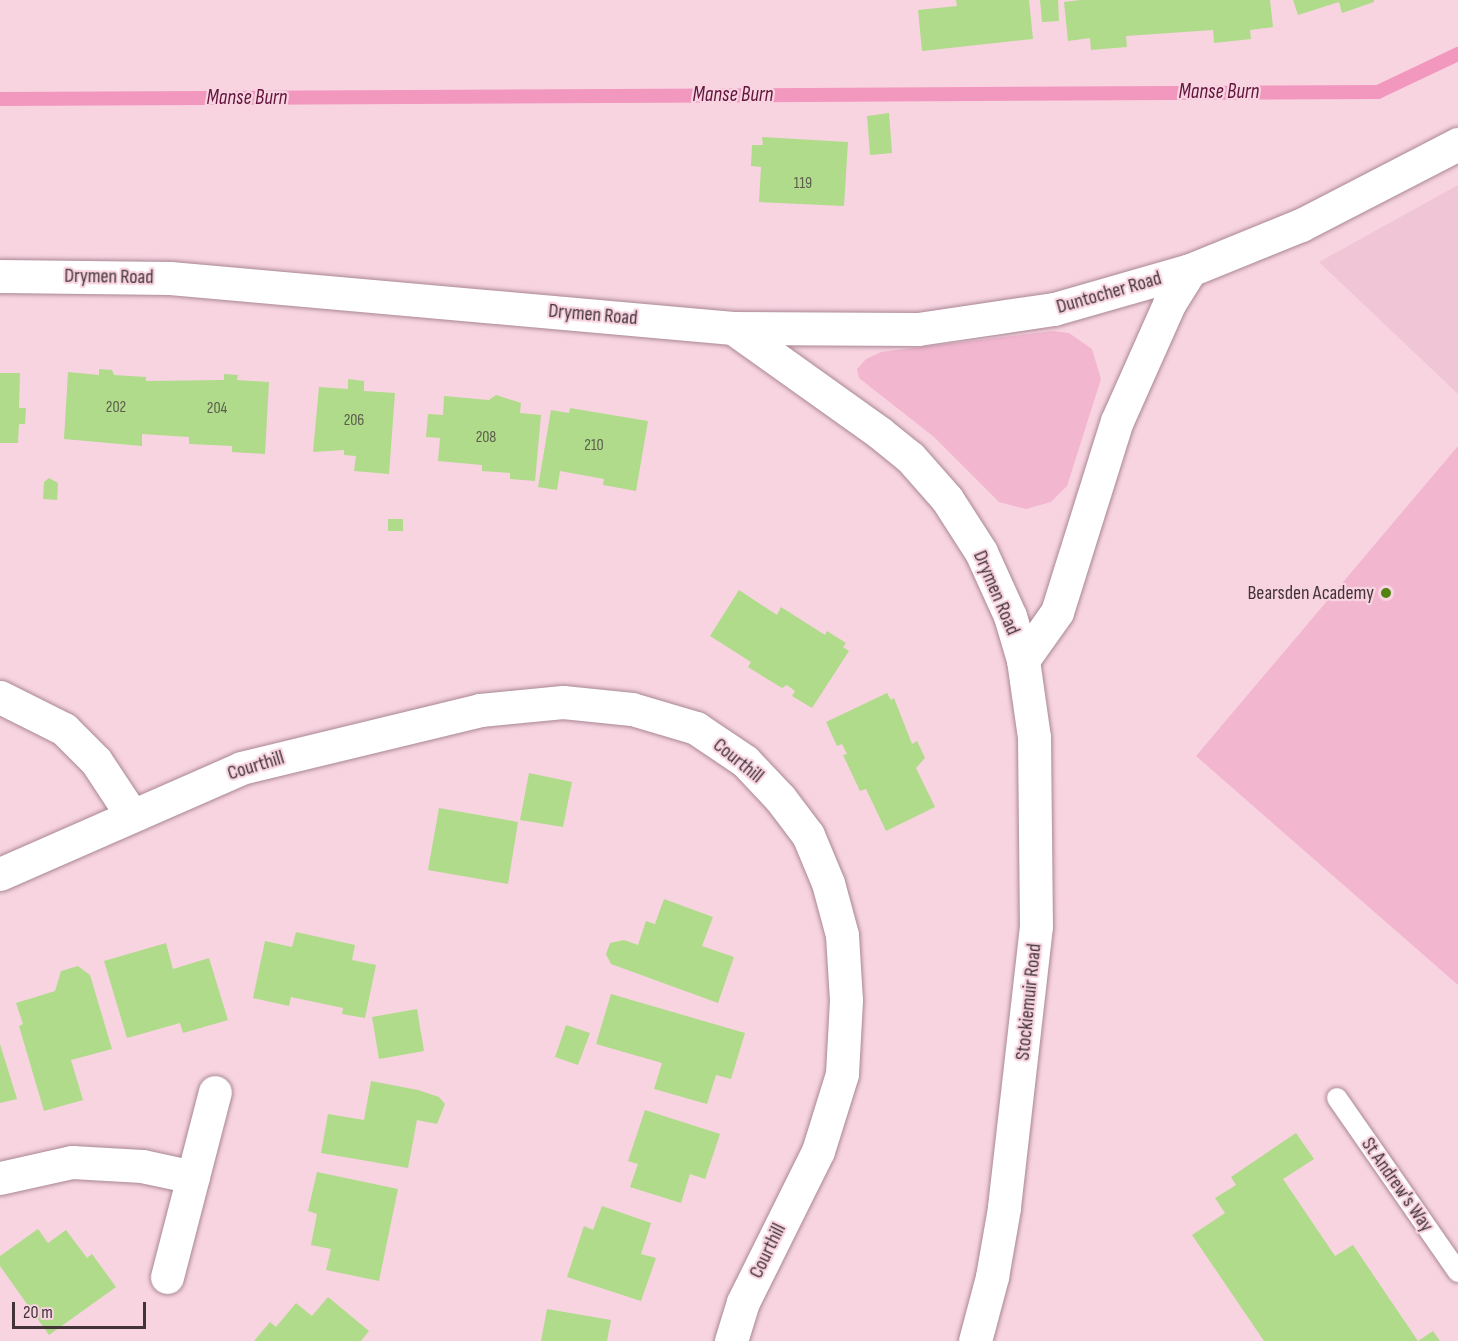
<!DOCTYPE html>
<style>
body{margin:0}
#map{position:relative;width:1458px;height:1341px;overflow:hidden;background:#f8d4e1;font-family:"Sofia Sans Condensed",sans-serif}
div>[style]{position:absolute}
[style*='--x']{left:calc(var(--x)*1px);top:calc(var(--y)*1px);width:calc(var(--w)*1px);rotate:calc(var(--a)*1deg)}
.built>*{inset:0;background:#f0c5d5}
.green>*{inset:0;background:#f2b6ce}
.stream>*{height:14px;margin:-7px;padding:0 7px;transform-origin:7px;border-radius:7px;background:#f297bd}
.building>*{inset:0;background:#afdb8a}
.roads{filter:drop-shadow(0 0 2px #a98794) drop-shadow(0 0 2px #a98794)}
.lane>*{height:20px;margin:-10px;padding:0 10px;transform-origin:10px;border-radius:10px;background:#fff}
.street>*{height:33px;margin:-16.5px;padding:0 16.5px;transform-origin:16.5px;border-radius:16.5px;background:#fff}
.primary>*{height:33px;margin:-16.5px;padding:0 16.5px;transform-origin:16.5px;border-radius:16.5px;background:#fff}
.dots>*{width:16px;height:16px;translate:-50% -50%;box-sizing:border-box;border:3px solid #f8d4e1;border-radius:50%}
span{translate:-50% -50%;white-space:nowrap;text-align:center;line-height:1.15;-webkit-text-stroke:4.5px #f8d4e1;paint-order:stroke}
.number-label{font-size:16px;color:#5d5d4d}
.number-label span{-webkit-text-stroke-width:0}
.street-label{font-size:20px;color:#423339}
.poi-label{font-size:20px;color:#423339}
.right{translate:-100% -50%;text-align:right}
.water-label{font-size:21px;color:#62143d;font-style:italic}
.scale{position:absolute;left:12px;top:1302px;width:134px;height:27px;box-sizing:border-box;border:3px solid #423339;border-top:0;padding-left:8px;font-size:18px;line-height:21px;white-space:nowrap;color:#423339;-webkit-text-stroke:4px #f8d4e1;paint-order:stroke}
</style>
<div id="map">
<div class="built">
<div style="clip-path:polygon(1458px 185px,1458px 394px,1319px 262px)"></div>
</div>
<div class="green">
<div style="clip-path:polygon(1053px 331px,1069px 333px,1092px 349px,1101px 379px,1067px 486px,1051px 502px,1026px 509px,999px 502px,934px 437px,859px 378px,857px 369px,866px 359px,881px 352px)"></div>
<div style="clip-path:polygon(1458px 446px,1458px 985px,1196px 756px)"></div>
</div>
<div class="stream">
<div style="--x:0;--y:99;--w:1378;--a:-0.29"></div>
<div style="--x:1378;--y:92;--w:89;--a:-25.4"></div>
</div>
<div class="building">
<div style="clip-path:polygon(956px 0,1029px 0,1033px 39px,922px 51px,918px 10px,957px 6px)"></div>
<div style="clip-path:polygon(1040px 0,1058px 0,1059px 21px,1042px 22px)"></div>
<div style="clip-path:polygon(1080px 0,1270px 0,1273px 27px,1250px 30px,1251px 39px,1214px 43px,1213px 30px,1126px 36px,1127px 47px,1091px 50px,1090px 38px,1068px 41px,1064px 2px)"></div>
<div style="clip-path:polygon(1293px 0,1374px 0,1374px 2px,1342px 13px,1339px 2px,1298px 15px)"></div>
<div style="clip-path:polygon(889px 113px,892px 153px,870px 155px,867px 116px)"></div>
<div style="clip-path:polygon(762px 137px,848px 142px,844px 206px,759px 202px,761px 167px,751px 166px,752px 145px,763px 145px)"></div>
<div style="clip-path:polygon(99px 369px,112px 370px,114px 375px,146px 377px,146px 381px,224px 380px,224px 374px,238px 375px,237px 380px,269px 382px,265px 454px,232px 452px,232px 446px,189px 444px,189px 437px,142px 434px,142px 446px,64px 439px,68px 372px,99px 375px)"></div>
<div style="clip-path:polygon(0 373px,20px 373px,19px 408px,26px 408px,25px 424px,19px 424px,18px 443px,0 443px)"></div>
<div style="clip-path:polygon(348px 379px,364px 381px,364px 391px,395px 393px,389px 474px,354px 471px,356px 456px,344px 455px,344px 450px,313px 452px,319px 387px,348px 389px)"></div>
<div style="clip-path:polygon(496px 395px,521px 403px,520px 413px,541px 415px,535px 481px,510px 479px,510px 473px,482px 471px,482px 465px,438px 461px,440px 438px,426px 437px,428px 414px,443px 415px,444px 396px,489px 400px)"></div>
<div style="clip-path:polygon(570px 408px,648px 421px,636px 491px,603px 485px,604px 479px,560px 471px,557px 490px,538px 487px,551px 410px,569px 413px)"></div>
<div style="clip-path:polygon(49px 478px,58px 483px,57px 500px,43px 499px,44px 482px)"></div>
<div style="clip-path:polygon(388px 519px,403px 519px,403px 531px,388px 531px)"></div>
<div style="clip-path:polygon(739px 590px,777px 615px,781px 607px,825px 635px,827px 631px,846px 643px,843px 647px,849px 651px,812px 708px,792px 696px,795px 691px,787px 685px,782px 688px,748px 667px,751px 662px,710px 636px)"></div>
<div style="clip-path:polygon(887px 693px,891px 700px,894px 698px,912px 744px,917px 741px,925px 758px,916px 768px,935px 807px,886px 831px,866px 789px,860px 791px,843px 755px,847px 754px,842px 744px,837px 746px,826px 722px)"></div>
<div style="clip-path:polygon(529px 773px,572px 782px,563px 827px,520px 820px)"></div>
<div style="clip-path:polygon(439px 808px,518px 822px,508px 884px,428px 870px)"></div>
<div style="clip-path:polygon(664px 899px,713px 917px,702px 946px,734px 957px,718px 1003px,611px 964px,606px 954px,610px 943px,624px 940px,638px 945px,646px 921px,655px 924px)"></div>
<div style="clip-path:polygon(296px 932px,355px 945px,352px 960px,376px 965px,365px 1018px,342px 1014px,343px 1008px,291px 997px,289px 1006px,253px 998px,265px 941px,292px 947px)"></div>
<div style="clip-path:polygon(166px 943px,173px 969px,209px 958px,228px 1020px,183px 1033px,180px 1023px,127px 1038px,104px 961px)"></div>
<div style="clip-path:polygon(78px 966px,90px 975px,112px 1049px,71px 1060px,83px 1100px,44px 1111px,19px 1026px,23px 1024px,16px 1003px,55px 991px,61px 971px)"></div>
<div style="clip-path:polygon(611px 994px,745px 1033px,731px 1079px,716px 1075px,707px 1104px,654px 1089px,662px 1063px,596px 1044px)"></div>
<div style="clip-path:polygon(417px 1009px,424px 1051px,379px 1059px,372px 1017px)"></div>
<div style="clip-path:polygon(566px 1025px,590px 1033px,578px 1065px,555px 1057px)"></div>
<div style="clip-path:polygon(0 1044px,17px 1099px,0 1103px)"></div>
<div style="clip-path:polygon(371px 1081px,418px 1090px,439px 1097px,445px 1104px,437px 1124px,417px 1120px,408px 1168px,321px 1153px,328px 1114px,364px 1120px)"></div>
<div style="clip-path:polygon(645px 1110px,720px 1134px,705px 1179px,690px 1174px,681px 1203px,630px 1187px,638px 1164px,628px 1161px)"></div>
<div style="clip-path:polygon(1296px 1133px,1314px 1159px,1283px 1179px,1335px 1256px,1353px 1245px,1418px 1341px,1264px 1341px,1192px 1235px,1225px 1213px,1215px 1198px,1236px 1185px,1231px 1177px)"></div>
<div style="clip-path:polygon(317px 1172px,398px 1189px,379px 1281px,326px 1270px,331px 1249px,311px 1245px,317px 1214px,308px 1211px)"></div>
<div style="clip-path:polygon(602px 1206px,651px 1223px,641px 1254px,656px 1258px,641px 1301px,567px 1277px,584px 1226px,593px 1230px)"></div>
<div style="clip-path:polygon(38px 1229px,48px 1243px,66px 1230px,87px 1258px,92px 1254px,116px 1287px,49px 1335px,0 1266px,0 1256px)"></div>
<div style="clip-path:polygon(328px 1297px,369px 1331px,361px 1341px,254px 1341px,270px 1322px,276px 1327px,296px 1303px,312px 1316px)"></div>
<div style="clip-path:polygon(547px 1309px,611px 1320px,607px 1341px,541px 1341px)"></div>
<div style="clip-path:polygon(1433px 1331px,1440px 1341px,1418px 1341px)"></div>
</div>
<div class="roads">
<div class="lane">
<div style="--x:1337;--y:1098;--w:212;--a:55.2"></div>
</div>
<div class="street">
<div style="--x:0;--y:697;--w:72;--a:26.6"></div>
<div style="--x:64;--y:729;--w:45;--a:45"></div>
<div style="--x:96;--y:761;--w:64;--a:56.6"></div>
<div style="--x:0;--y:874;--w:263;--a:-23.7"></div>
<div style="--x:241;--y:768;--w:246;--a:-13.6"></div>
<div style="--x:480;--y:710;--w:83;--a:-5.5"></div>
<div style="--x:563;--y:702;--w:69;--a:5.8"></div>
<div style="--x:632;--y:709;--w:67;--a:16.5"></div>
<div style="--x:696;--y:728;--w:59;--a:34"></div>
<div style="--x:745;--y:761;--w:51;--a:46.6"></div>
<div style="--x:780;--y:798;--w:46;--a:52.9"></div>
<div style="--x:808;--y:835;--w:52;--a:67.4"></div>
<div style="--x:828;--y:883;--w:54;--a:74.9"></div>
<div style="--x:842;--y:935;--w:65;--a:86.5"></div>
<div style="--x:846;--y:1000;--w:74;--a:93.1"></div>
<div style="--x:842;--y:1074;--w:81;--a:107.3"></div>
<div style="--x:818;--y:1151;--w:169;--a:116.4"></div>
<div style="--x:743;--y:1302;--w:41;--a:107.1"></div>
<div style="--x:0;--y:1178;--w:74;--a:-12.5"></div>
<div style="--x:72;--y:1162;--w:70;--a:3.3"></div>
<div style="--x:142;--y:1166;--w:52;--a:12.2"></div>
<div style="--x:167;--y:1277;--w:191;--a:-75.5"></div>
</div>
<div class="primary">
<div style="--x:0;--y:276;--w:170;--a:0.7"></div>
<div style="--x:170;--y:278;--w:565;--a:5.08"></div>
<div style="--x:733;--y:328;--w:185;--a:0.3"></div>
<div style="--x:918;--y:329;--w:137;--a:-8.4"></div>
<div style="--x:1054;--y:309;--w:141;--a:-16"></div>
<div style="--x:1190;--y:270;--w:120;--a:-22.1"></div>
<div style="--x:1301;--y:225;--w:177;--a:-27.3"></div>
<div style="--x:733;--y:328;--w:181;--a:35.5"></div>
<div style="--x:880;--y:433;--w:38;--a:39"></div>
<div style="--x:910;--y:457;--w:56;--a:48.6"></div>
<div style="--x:947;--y:499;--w:63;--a:57.3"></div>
<div style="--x:981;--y:552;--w:70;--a:65.6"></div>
<div style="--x:1010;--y:616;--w:46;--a:73.5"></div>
<div style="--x:1023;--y:660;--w:78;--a:81.9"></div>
<div style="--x:1034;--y:737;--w:189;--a:89.4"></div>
<div style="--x:1036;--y:926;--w:284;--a:96.5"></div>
<div style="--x:1004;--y:1208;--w:70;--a:99.9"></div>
<div style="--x:992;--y:1277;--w:66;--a:104.9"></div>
<div style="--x:1023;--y:660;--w:59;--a:-54.7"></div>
<div style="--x:1057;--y:612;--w:200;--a:-72.6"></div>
<div style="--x:1117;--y:421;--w:128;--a:-66"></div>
<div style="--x:1169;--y:304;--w:40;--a:-58"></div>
</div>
</div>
<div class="dots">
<div style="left:1386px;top:593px;background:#518212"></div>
</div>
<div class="number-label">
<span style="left:803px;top:184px">119</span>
<span style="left:116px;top:408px">202</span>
<span style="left:217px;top:409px">204</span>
<span style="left:354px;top:421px">206</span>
<span style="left:486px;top:438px">208</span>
<span style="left:594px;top:446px">210</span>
</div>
<div class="street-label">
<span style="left:109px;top:277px;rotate:1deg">Drymen Road</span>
<span style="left:1109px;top:293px;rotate:-16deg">Duntocher Road</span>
<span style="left:593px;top:315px;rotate:5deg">Drymen Road</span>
<span style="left:996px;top:593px;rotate:67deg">Drymen Road</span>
<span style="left:738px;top:761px;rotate:39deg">Courthill</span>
<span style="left:256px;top:766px;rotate:-17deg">Courthill</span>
<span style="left:1029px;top:1002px;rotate:-84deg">Stockiemuir Road</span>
<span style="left:1397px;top:1185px;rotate:55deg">St Andrew's Way</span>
<span style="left:768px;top:1251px;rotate:-64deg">Courthill</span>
</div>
<div class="poi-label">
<span class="right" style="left:1374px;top:593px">Bearsden Academy</span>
</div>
<div class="water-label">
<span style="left:1219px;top:92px">Manse Burn</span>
<span style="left:733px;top:95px">Manse Burn</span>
<span style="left:247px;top:98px">Manse Burn</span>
</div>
<div class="scale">20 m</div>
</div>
